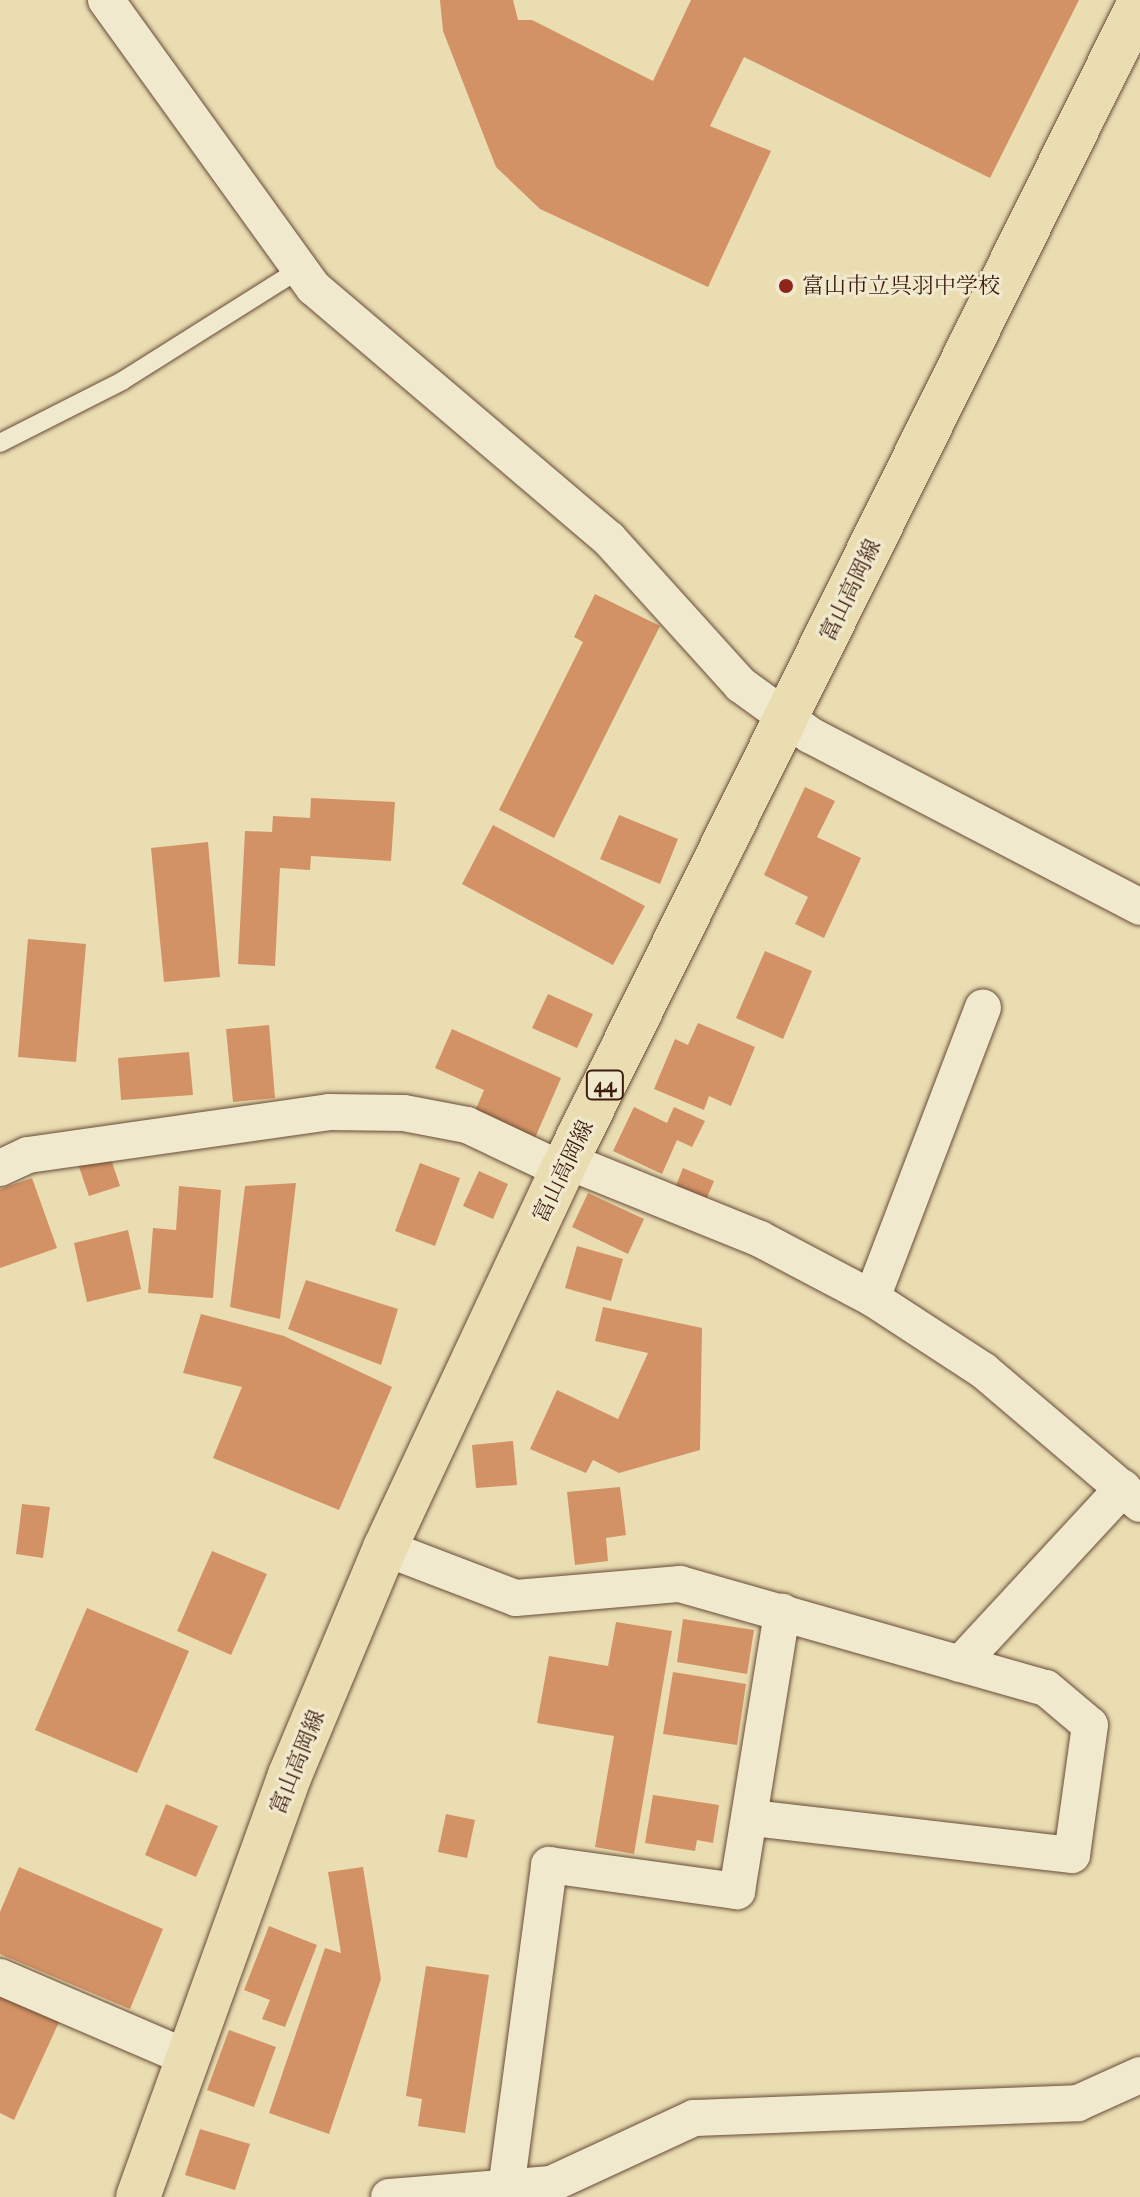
<!DOCTYPE html>
<meta charset="utf-8">
<style>
body{margin:0}
#map{position:relative;width:1140px;height:2197px;overflow:hidden;background:#eaddb2;font-family:"IM FELL Great Primer","Noto Serif JP",serif}
div>[style]{position:absolute}
[style*='--x']{left:calc(var(--x)*1px);top:calc(var(--y)*1px);width:calc(var(--w)*1px);rotate:calc(var(--a)*1deg)}
.building>*{inset:0;background:#d39265}
.roads{filter:drop-shadow(0 0 2px #684c38) drop-shadow(0 0 2px #684c38)}
.service>*{height:18px;margin:-9px;padding:0 9px;transform-origin:9px;border-radius:9px;background:#f1e9cd}
.minor>*{height:36px;margin:-18px;padding:0 18px;transform-origin:18px;border-radius:18px;background:#f1e9cd}
.primary>*{height:44px;margin:-22px;padding:0 22px;transform-origin:22px;border-radius:22px;background:#eaddb2}
.dots>*{width:22px;height:22px;translate:-50% -50%;box-sizing:border-box;border:4px solid #f1e9cd;border-radius:50%}
span{translate:-50% -50%;white-space:nowrap;text-align:center;line-height:1.15;-webkit-text-stroke:6px #f1e9cd;paint-order:stroke}
.shield-label span{padding:2px 6px;background:#f1e9cd;border:2px solid;border-radius:6px;-webkit-text-stroke-width:0}
.shield-label{font-size:20px;color:#3d1c10;font-weight:700}
.poi-label{font-size:22px;color:#3d1c10}
.left{translate:0 -50%;text-align:left}
.street-label{font-size:22px;color:#3d1c10}
</style>
<div id="map">
<div class="building">
<div style="clip-path:polygon(440px 0,513px 0,518px 20px,532px 20px,653px 81px,691px 0,1079px 0,990px 178px,744px 57px,710px 126px,771px 151px,708px 287px,540px 209px,496px 167px,443px 31px)"></div>
<div style="clip-path:polygon(595px 594px,660px 626px,554px 838px,499px 810px,583px 642px,574px 637px)"></div>
<div style="clip-path:polygon(805px 787px,835px 801px,817px 837px,861px 858px,824px 938px,795px 924px,808px 897px,764px 875px)"></div>
<div style="clip-path:polygon(311px 798px,395px 802px,391px 861px,311px 856px,310px 870px,280px 868px,275px 966px,238px 964px,245px 831px,272px 832px,273px 816px,310px 818px)"></div>
<div style="clip-path:polygon(619px 815px,678px 839px,660px 884px,600px 859px)"></div>
<div style="clip-path:polygon(493px 825px,645px 906px,613px 965px,462px 884px)"></div>
<div style="clip-path:polygon(208px 842px,220px 977px,164px 982px,151px 848px)"></div>
<div style="clip-path:polygon(28px 939px,86px 944px,76px 1062px,18px 1057px)"></div>
<div style="clip-path:polygon(765px 951px,812px 971px,783px 1039px,736px 1018px)"></div>
<div style="clip-path:polygon(548px 994px,593px 1014px,577px 1048px,532px 1028px)"></div>
<div style="clip-path:polygon(698px 1023px,755px 1047px,731px 1106px,709px 1096px,704px 1110px,654px 1089px,675px 1039px,688px 1045px)"></div>
<div style="clip-path:polygon(269px 1025px,275px 1098px,233px 1102px,226px 1029px)"></div>
<div style="clip-path:polygon(452px 1029px,561px 1078px,535px 1138px,475px 1111px,484px 1090px,435px 1068px)"></div>
<div style="clip-path:polygon(189px 1052px,193px 1095px,121px 1100px,118px 1058px)"></div>
<div style="clip-path:polygon(634px 1107px,667px 1123px,674px 1107px,705px 1121px,692px 1147px,677px 1140px,662px 1174px,613px 1151px)"></div>
<div style="clip-path:polygon(109px 1153px,120px 1186px,89px 1196px,78px 1164px)"></div>
<div style="clip-path:polygon(420px 1163px,460px 1178px,435px 1246px,395px 1231px)"></div>
<div style="clip-path:polygon(683px 1168px,714px 1181px,704px 1205px,673px 1193px)"></div>
<div style="clip-path:polygon(479px 1171px,508px 1184px,493px 1219px,463px 1206px)"></div>
<div style="clip-path:polygon(32px 1178px,57px 1248px,0 1268px,0 1189px)"></div>
<div style="clip-path:polygon(296px 1183px,280px 1319px,230px 1307px,245px 1186px)"></div>
<div style="clip-path:polygon(179px 1186px,221px 1190px,213px 1298px,148px 1293px,153px 1228px,176px 1230px)"></div>
<div style="clip-path:polygon(588px 1193px,644px 1219px,628px 1254px,572px 1227px)"></div>
<div style="clip-path:polygon(128px 1230px,141px 1289px,87px 1302px,74px 1243px)"></div>
<div style="clip-path:polygon(577px 1246px,623px 1259px,611px 1301px,565px 1288px)"></div>
<div style="clip-path:polygon(306px 1280px,398px 1309px,381px 1365px,288px 1329px)"></div>
<div style="clip-path:polygon(603px 1307px,702px 1328px,700px 1450px,619px 1473px,593px 1460px,586px 1473px,530px 1449px,557px 1390px,618px 1419px,648px 1353px,595px 1341px)"></div>
<div style="clip-path:polygon(201px 1314px,284px 1336px,392px 1387px,339px 1510px,213px 1458px,242px 1387px,183px 1373px)"></div>
<div style="clip-path:polygon(513px 1441px,517px 1485px,476px 1488px,472px 1445px)"></div>
<div style="clip-path:polygon(620px 1487px,626px 1535px,606px 1538px,608px 1561px,575px 1565px,567px 1492px)"></div>
<div style="clip-path:polygon(22px 1504px,50px 1507px,43px 1558px,16px 1554px)"></div>
<div style="clip-path:polygon(212px 1551px,267px 1574px,231px 1655px,177px 1631px)"></div>
<div style="clip-path:polygon(87px 1608px,189px 1651px,137px 1773px,35px 1730px)"></div>
<div style="clip-path:polygon(683px 1619px,754px 1630px,747px 1674px,677px 1662px)"></div>
<div style="clip-path:polygon(616px 1622px,672px 1631px,634px 1854px,595px 1847px,614px 1736px,537px 1723px,549px 1656px,608px 1666px)"></div>
<div style="clip-path:polygon(673px 1672px,746px 1684px,737px 1745px,663px 1734px)"></div>
<div style="clip-path:polygon(653px 1795px,719px 1805px,713px 1843px,697px 1840px,695px 1851px,645px 1843px)"></div>
<div style="clip-path:polygon(166px 1804px,218px 1826px,196px 1877px,145px 1855px)"></div>
<div style="clip-path:polygon(446px 1814px,475px 1820px,467px 1858px,438px 1852px)"></div>
<div style="clip-path:polygon(19px 1867px,163px 1929px,130px 2009px,0 1954px,0 1912px)"></div>
<div style="clip-path:polygon(363px 1867px,381px 1979px,329px 2134px,269px 2113px,325px 1948px,341px 1953px,328px 1872px)"></div>
<div style="clip-path:polygon(269px 1926px,317px 1945px,285px 2027px,262px 2019px,270px 2000px,244px 1990px)"></div>
<div style="clip-path:polygon(426px 1966px,489px 1975px,465px 2133px,418px 2126px,422px 2099px,406px 2096px)"></div>
<div style="clip-path:polygon(0 1992px,60px 2020px,14px 2120px,0 2113px)"></div>
<div style="clip-path:polygon(229px 2030px,276px 2047px,254px 2107px,207px 2090px)"></div>
<div style="clip-path:polygon(200px 2129px,250px 2144px,235px 2190px,185px 2175px)"></div>
</div>
<div class="roads">
<div class="service">
<div style="--x:0;--y:443;--w:137;--a:-26.9"></div>
<div style="--x:122;--y:381;--w:210;--a:-32.2"></div>
</div>
<div class="minor">
<div style="--x:106;--y:0;--w:355;--a:54.2"></div>
<div style="--x:314;--y:288;--w:387;--a:40.4"></div>
<div style="--x:609;--y:539;--w:197;--a:47.9"></div>
<div style="--x:741;--y:685;--w:85;--a:35.9"></div>
<div style="--x:810;--y:735;--w:372;--a:27.5"></div>
<div style="--x:567;--y:1161;--w:208;--a:22"></div>
<div style="--x:760;--y:1239;--w:127;--a:27.8"></div>
<div style="--x:872;--y:1298;--w:134;--a:33.1"></div>
<div style="--x:984;--y:1371;--w:205;--a:40.4"></div>
<div style="--x:0;--y:1168;--w:31;--a:-25"></div>
<div style="--x:28;--y:1155;--w:304;--a:-8.1"></div>
<div style="--x:329;--y:1112;--w:75;--a:0.8"></div>
<div style="--x:404;--y:1113;--w:64;--a:10.8"></div>
<div style="--x:467;--y:1125;--w:105;--a:25.3"></div>
<div style="--x:872;--y:1298;--w:311;--a:-69.1"></div>
<div style="--x:385;--y:1548;--w:140;--a:20.9"></div>
<div style="--x:516;--y:1598;--w:165;--a:-4.9"></div>
<div style="--x:680;--y:1584;--w:380;--a:15.9"></div>
<div style="--x:1046;--y:1688;--w:57;--a:40.1"></div>
<div style="--x:1090;--y:1725;--w:131;--a:97.9"></div>
<div style="--x:1072;--y:1855;--w:322;--a:-173.4"></div>
<div style="--x:960;--y:1664;--w:240;--a:-47.2"></div>
<div style="--x:0;--y:1977;--w:202;--a:23.3"></div>
<div style="--x:506;--y:2189;--w:327;--a:-82.4"></div>
<div style="--x:549;--y:1865;--w:190;--a:7.9"></div>
<div style="--x:737;--y:1891;--w:283;--a:-80.8"></div>
<div style="--x:389;--y:2197;--w:163;--a:-4.6"></div>
<div style="--x:551;--y:2184;--w:157;--a:-24.8"></div>
<div style="--x:694;--y:2118;--w:384;--a:-2.2"></div>
<div style="--x:1078;--y:2103;--w:68;--a:-24.3"></div>
</div>
<div class="primary">
<div style="--x:138;--y:2197;--w:449;--a:-70.2"></div>
<div style="--x:290;--y:1775;--w:246;--a:-67.3"></div>
<div style="--x:385;--y:1548;--w:417;--a:-64.9"></div>
<div style="--x:562;--y:1170;--w:1303;--a:-63.67"></div>
</div>
</div>
<div class="dots">
<div style="left:786px;top:286px;background:#8f2418"></div>
</div>
<div class="shield-label">
<span style="left:605px;top:1085px">44</span>
</div>
<div class="poi-label">
<span class="left" style="left:802px;top:286px">富山市立呉羽中学校</span>
</div>
<div class="street-label">
<span style="left:850px;top:590px;rotate:-64deg">富山高岡線</span>
<span style="left:563px;top:1171px;rotate:-64deg">富山高岡線</span>
<span style="left:297px;top:1762px;rotate:-68deg">富山高岡線</span>
</div>
</div>
